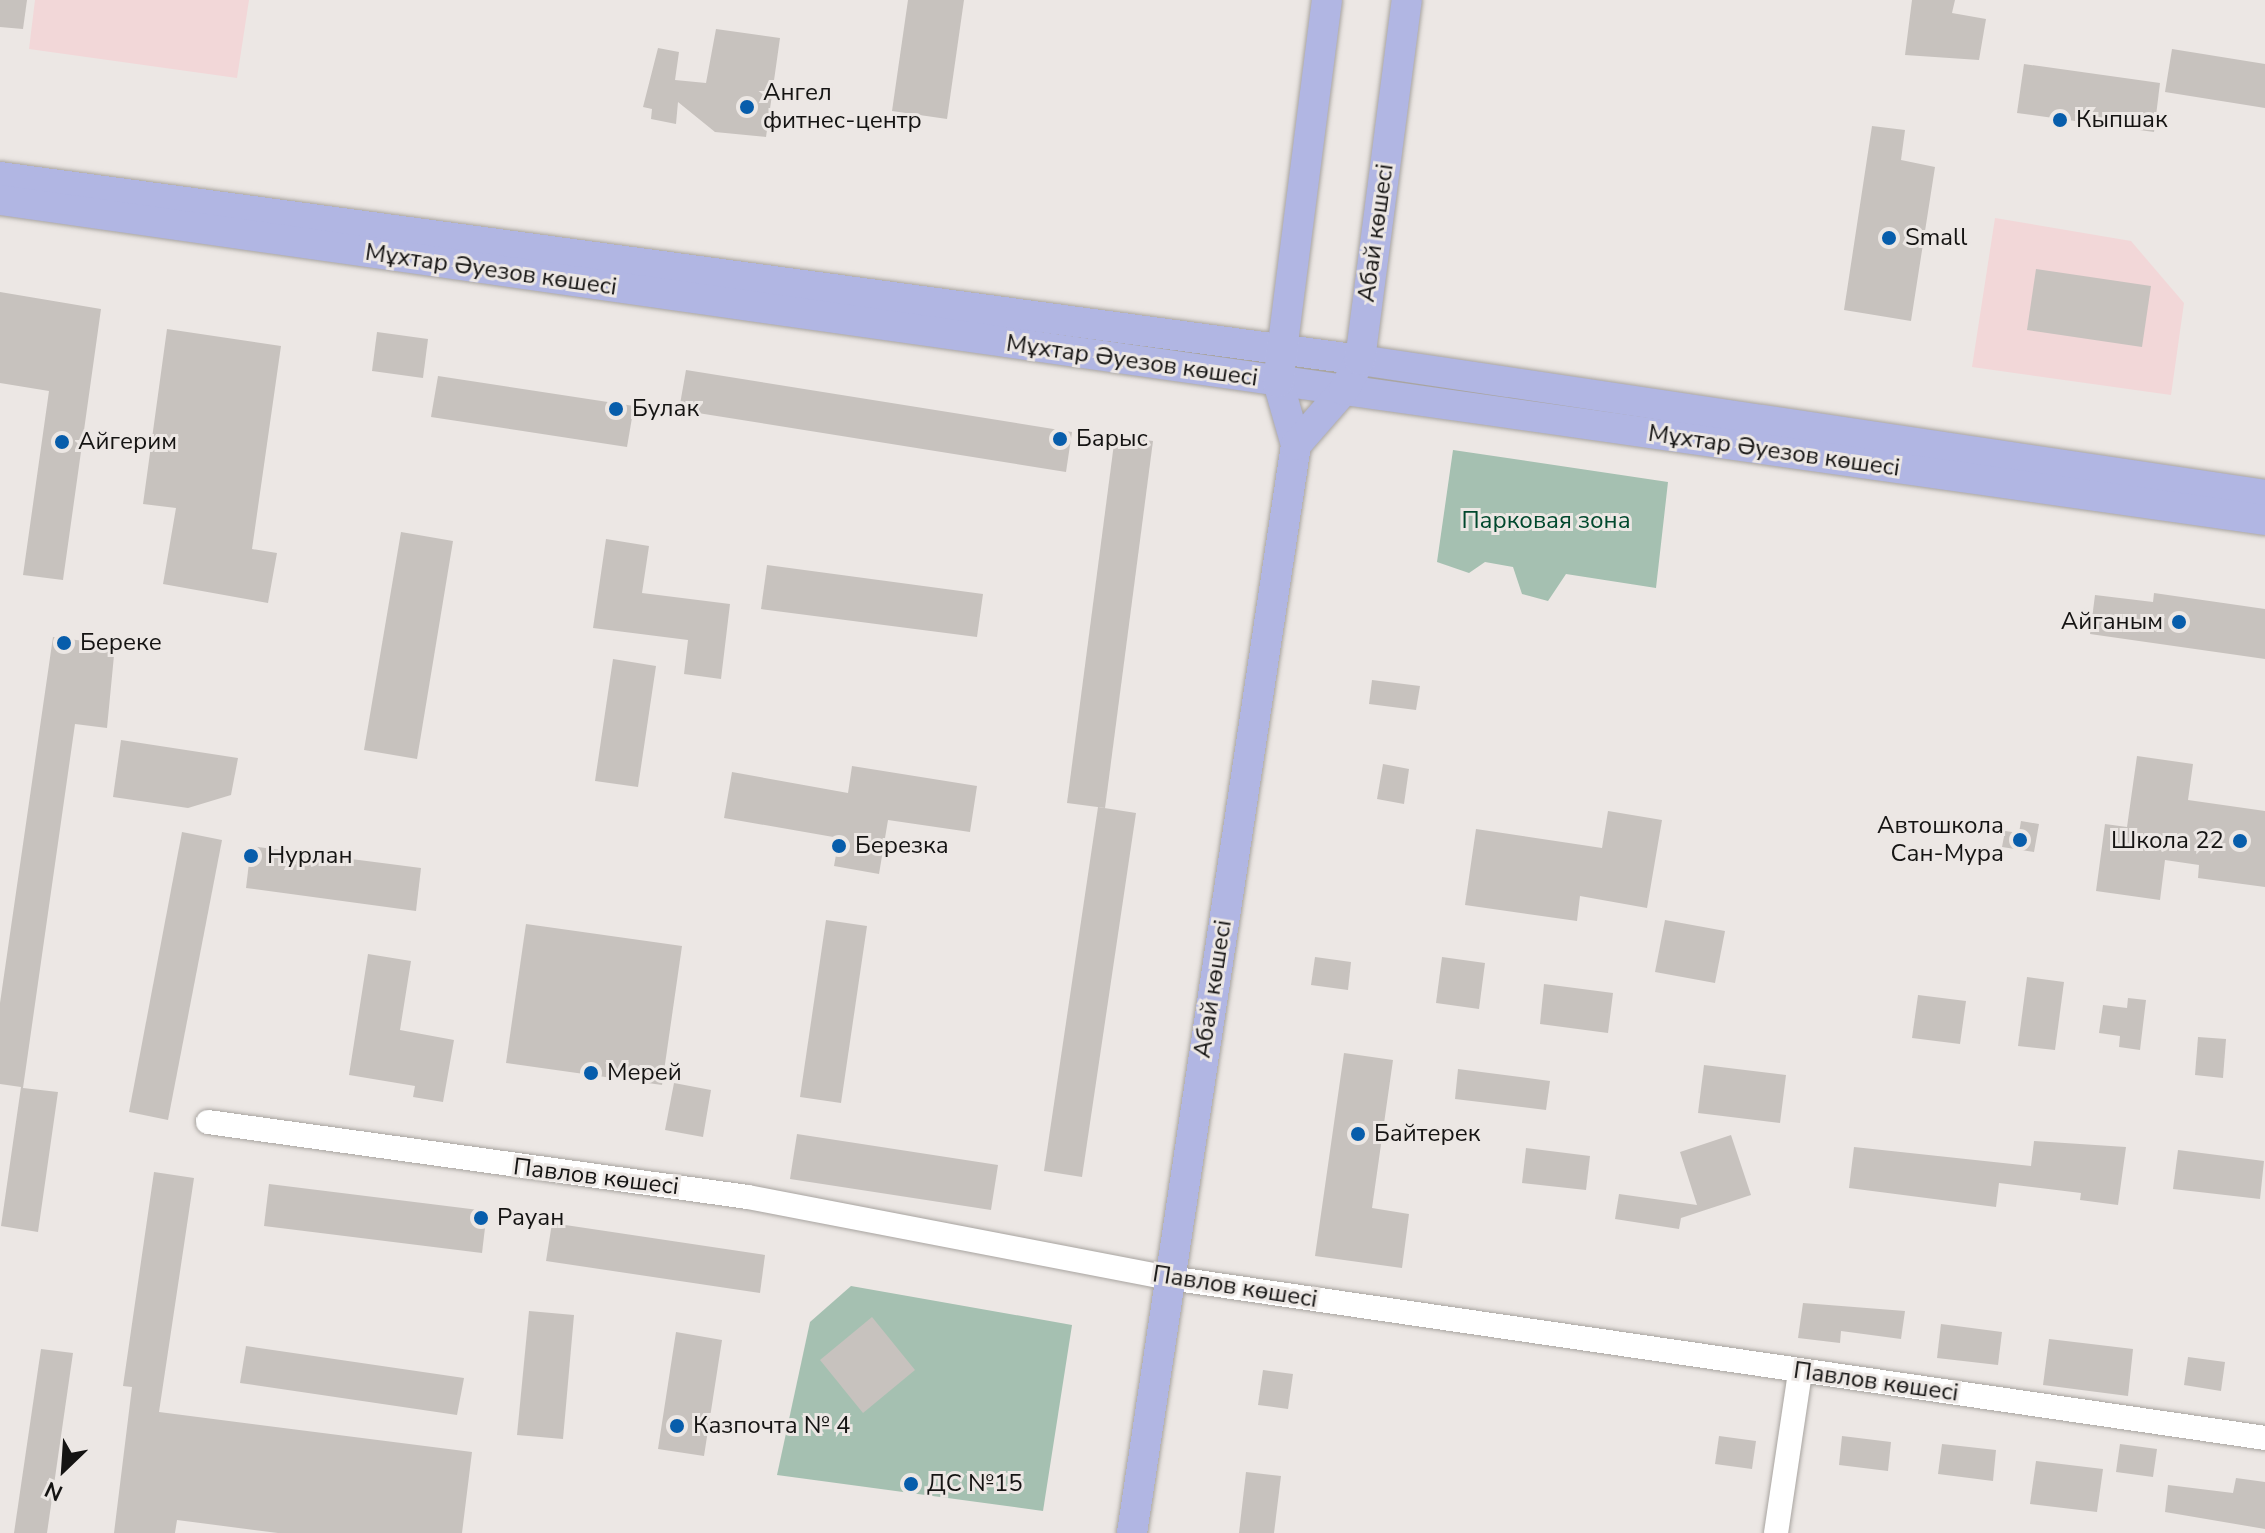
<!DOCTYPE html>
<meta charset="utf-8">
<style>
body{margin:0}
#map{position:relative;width:2265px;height:1533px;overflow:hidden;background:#ece7e4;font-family:"Nunito Sans",sans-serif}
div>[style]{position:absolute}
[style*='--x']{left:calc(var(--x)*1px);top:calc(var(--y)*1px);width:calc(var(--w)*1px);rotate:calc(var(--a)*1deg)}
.commercial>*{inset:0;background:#f2d7d8}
.green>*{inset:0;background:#a5c0b1}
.building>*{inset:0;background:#c7c2be}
.roads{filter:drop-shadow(0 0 2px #a8a4a0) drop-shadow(0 0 2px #a8a4a0)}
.minor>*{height:24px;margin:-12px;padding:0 12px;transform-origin:12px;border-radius:12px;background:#fff}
.major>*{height:30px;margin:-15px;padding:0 15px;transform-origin:15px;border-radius:15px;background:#b1b6e3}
.dots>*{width:22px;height:22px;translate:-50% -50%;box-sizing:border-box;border:4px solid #ece7e4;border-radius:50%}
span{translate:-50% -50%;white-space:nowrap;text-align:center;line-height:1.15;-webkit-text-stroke:6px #ece7e4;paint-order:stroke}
.poi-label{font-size:24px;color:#151413}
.left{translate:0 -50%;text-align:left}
.right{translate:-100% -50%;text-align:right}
.street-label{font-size:24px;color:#151413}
.park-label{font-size:24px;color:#00482d}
.north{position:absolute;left:24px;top:1429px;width:80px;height:80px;-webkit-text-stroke:6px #ece7e4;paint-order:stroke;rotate:205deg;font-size:22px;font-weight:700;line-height:32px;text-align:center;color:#151413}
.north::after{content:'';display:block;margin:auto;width:28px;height:36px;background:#151413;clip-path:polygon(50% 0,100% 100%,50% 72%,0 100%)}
</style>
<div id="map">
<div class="commercial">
<div style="clip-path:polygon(35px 0,249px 0,237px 78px,29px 49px)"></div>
<div style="clip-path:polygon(1995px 218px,2131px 241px,2184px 303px,2171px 395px,1972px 367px)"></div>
</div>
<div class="green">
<div style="clip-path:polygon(1453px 450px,1668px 482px,1656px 588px,1566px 574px,1548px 601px,1522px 594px,1513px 567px,1485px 562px,1469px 573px,1437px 562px)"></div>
<div style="clip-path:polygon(851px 1286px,1072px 1325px,1043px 1511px,777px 1475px,810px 1322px)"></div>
</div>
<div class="building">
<div style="clip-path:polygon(0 0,27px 0,23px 29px,0 27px)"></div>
<div style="clip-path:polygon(908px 0,964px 0,947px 119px,892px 111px)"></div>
<div style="clip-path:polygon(1912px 0,1955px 0,1952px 13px,1986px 19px,1979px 60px,1905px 55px)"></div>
<div style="clip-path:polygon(716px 29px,780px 38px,766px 137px,715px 132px,678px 102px,676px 124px,651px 119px,652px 109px,643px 107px,658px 48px,679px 52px,675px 80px,706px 83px)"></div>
<div style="clip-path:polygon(2172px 49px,2265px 64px,2265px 108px,2165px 92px)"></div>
<div style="clip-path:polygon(2024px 64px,2160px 83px,2154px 132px,2017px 113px)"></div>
<div style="clip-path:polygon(1872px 126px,1905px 130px,1901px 160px,1935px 167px,1911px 321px,1844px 310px)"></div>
<div style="clip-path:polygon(2036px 269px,2151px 286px,2142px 347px,2027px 330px)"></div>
<div style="clip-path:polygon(0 292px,101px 309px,63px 580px,23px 575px,49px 391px,0 383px)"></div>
<div style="clip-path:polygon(167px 329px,281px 346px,252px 549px,277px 553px,268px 603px,163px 584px,176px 508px,143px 504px)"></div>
<div style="clip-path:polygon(377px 332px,428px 339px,423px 378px,372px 371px)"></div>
<div style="clip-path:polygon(686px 370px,1072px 432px,1066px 472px,679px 410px)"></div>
<div style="clip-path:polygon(438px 376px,634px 406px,627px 447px,431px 417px)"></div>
<div style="clip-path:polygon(1115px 436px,1153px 441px,1105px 808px,1067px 803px)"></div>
<div style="clip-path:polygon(401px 532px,453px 541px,417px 759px,364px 750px)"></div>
<div style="clip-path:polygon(606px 539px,649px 546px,642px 593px,730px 604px,721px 679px,684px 674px,688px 640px,593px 628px)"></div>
<div style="clip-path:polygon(767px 565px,983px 594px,977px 637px,761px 609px)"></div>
<div style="clip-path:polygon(2154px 593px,2265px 609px,2265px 659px,2090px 634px,2095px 595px,2153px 602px)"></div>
<div style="clip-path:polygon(53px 637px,115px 645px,107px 728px,75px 724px,23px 1088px,58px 1092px,38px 1232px,1px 1226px,21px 1087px,0 1084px,0 1003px)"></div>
<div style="clip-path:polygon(613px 659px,656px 666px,638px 787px,595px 781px)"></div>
<div style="clip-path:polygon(1372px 680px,1420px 686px,1416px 710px,1369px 704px)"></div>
<div style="clip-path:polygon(121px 740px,238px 758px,231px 795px,188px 808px,113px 797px)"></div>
<div style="clip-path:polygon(2137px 756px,2193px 764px,2188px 800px,2265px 811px,2265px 887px,2198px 878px,2199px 865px,2165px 860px,2160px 900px,2096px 891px,2105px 824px,2127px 827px)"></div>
<div style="clip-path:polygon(1383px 764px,1409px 769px,1404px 804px,1377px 799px)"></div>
<div style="clip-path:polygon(852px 766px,977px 786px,970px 832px,888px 820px,879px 874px,834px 866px,839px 838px,724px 818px,732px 772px,848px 793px)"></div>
<div style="clip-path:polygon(1098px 807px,1136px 813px,1082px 1177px,1044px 1171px)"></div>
<div style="clip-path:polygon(1608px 811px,1662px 820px,1647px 908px,1580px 896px,1577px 921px,1465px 905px,1476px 829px,1602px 848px)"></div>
<div style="clip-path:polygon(2021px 821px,2039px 824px,2034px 852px,2002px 847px,2005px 831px,2019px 833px)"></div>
<div style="clip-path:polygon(182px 832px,222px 840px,168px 1120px,129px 1112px)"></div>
<div style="clip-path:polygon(251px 846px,421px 868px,416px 911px,246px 888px)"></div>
<div style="clip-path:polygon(826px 920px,867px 926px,841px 1103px,800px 1097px)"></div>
<div style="clip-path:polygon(1665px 920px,1725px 931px,1715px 983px,1655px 972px)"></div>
<div style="clip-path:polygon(526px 924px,682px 946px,662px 1085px,506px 1063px)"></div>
<div style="clip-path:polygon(368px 954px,411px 961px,400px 1030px,454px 1040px,443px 1102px,413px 1097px,415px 1086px,349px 1075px)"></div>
<div style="clip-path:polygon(1315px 957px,1351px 962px,1348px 990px,1311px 985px)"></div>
<div style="clip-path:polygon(1442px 957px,1485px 963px,1479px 1009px,1436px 1003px)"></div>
<div style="clip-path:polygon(2027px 977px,2064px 982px,2055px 1050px,2018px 1046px)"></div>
<div style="clip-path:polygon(1544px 984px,1613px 993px,1608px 1033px,1540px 1024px)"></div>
<div style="clip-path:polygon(1918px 995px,1966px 1001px,1960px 1044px,1912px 1038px)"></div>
<div style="clip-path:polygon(2128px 998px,2146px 1000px,2140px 1050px,2119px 1047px,2120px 1036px,2099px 1033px,2103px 1005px,2127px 1008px)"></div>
<div style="clip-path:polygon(2198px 1037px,2226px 1039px,2223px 1078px,2195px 1075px)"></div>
<div style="clip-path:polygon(1344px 1053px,1393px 1060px,1372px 1208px,1409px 1214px,1402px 1268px,1315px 1256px)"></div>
<div style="clip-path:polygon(1704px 1065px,1786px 1075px,1780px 1123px,1698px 1113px)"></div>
<div style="clip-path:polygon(1458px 1069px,1550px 1081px,1546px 1110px,1455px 1099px)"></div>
<div style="clip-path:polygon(674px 1083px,711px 1090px,703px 1137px,665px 1130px)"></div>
<div style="clip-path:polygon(797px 1134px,998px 1165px,991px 1210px,790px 1179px)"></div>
<div style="clip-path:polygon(1731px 1135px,1751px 1195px,1681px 1218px,1679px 1229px,1615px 1219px,1619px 1194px,1697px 1205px,1680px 1152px)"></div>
<div style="clip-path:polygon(2034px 1141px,2126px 1147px,2118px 1205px,2080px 1200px,2081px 1193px,1999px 1183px,1996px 1207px,1849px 1188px,1854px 1147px,2031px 1166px)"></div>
<div style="clip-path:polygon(1526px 1148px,1590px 1156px,1586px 1190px,1522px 1183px)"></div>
<div style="clip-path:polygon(2178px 1150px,2264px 1161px,2260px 1199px,2173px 1189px)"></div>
<div style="clip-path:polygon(154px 1172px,194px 1178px,159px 1412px,472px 1452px,462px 1533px,278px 1533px,177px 1520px,175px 1533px,114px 1533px,132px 1387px,123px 1386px)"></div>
<div style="clip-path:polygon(269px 1184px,487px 1211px,482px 1253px,264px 1226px)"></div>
<div style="clip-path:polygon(552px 1223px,765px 1255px,760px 1293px,546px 1261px)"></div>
<div style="clip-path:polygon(1803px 1303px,1905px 1311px,1901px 1339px,1841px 1331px,1840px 1343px,1798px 1338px)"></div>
<div style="clip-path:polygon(529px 1311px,574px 1315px,563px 1439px,517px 1435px)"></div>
<div style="clip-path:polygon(872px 1317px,915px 1370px,863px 1413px,820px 1360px)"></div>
<div style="clip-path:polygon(1941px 1324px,2002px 1332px,1998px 1365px,1937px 1358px)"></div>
<div style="clip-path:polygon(676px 1332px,722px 1340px,704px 1456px,658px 1449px)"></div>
<div style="clip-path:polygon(2049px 1339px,2133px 1349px,2128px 1396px,2043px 1385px)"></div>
<div style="clip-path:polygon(246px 1346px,464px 1378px,457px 1415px,240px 1383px)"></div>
<div style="clip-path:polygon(41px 1349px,73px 1353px,47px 1533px,14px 1533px)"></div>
<div style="clip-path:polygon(2188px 1357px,2225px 1362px,2221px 1391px,2184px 1385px)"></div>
<div style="clip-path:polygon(1263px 1370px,1293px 1374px,1288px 1409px,1258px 1405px)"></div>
<div style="clip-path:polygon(1719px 1436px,1756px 1441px,1752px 1469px,1715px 1464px)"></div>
<div style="clip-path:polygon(1842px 1436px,1891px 1442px,1888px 1471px,1839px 1465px)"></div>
<div style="clip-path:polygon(1942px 1444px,1996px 1450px,1993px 1481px,1938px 1474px)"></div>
<div style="clip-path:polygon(2120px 1444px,2157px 1449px,2153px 1477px,2116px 1472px)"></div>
<div style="clip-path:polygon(2036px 1461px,2103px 1469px,2097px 1512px,2030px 1504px)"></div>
<div style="clip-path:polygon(1246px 1472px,1281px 1476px,1274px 1533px,1239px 1533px)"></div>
<div style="clip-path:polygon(2236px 1478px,2265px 1482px,2265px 1529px,2165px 1512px,2168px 1485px,2233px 1493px)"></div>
</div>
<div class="roads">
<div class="minor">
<div style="--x:208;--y:1122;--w:545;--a:7.91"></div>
<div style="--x:748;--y:1197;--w:430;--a:10.9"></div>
<div style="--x:1170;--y:1278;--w:1107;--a:8.31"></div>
<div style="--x:1776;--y:1533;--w:163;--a:-81.5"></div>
</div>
<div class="major">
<div style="--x:0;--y:177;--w:1372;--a:7.66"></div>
<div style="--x:1360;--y:360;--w:915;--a:8.48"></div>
<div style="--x:0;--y:200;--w:2287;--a:8.04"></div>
<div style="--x:1296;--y:445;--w:66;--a:-105.9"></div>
<div style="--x:1278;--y:382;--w:385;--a:-82.7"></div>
<div style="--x:1132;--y:1533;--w:1100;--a:-81.43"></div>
<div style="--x:1296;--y:445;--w:73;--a:-48.9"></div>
<div style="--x:1344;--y:390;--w:34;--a:-62"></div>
<div style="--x:1360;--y:360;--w:363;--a:-82.6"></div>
</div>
</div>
<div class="dots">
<div style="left:747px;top:107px;background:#075dab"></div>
<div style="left:2060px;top:120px;background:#075dab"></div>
<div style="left:1889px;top:238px;background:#075dab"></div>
<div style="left:616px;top:409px;background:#075dab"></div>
<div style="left:1060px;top:439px;background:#075dab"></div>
<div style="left:62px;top:442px;background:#075dab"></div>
<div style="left:2179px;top:622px;background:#075dab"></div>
<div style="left:64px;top:643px;background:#075dab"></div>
<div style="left:2020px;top:840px;background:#075dab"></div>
<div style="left:2240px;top:841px;background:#075dab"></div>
<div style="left:839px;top:846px;background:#075dab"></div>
<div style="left:251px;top:856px;background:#075dab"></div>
<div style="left:591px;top:1073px;background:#075dab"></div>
<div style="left:1358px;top:1134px;background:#075dab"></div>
<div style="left:481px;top:1218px;background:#075dab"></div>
<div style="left:677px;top:1426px;background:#075dab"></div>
<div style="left:911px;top:1484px;background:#075dab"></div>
</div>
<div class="poi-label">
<span class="left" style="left:763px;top:107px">Ангел<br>фитнес-центр</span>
<span class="left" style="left:2076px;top:120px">Кыпшак</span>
<span class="left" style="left:1905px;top:238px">Small</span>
<span class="left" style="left:632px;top:409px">Булак</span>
<span class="left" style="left:1076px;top:439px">Барыс</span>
<span class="left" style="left:78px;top:442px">Айгерим</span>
<span class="right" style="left:2163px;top:622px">Айганым</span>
<span class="left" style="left:80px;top:643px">Береке</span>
<span class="right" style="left:2004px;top:840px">Автошкола<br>Сан-Мура</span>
<span class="right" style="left:2224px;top:841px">Школа 22</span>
<span class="left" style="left:855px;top:846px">Березка</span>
<span class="left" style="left:267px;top:856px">Нурлан</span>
<span class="left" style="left:607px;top:1073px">Мерей</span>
<span class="left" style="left:1374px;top:1134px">Байтерек</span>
<span class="left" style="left:497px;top:1218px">Рауан</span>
<span class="left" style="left:693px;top:1426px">Казпочта № 4</span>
<span class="left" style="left:927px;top:1484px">ДС №15</span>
</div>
<div class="street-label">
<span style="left:1376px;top:233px;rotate:-82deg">Абай көшесі</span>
<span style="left:491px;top:270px;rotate:8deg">Мұхтар Әуезов көшесі</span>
<span style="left:1132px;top:361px;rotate:8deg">Мұхтар Әуезов көшесі</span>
<span style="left:1774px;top:451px;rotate:8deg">Мұхтар Әуезов көшесі</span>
<span style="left:1213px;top:989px;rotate:-81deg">Абай көшесі</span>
<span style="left:596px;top:1177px;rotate:7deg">Павлов көшесі</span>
<span style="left:1235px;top:1287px;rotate:9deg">Павлов көшесі</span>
<span style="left:1876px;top:1382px;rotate:8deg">Павлов көшесі</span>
</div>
<div class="park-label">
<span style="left:1546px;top:521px">Парковая зона</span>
</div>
<div class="north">N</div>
</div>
